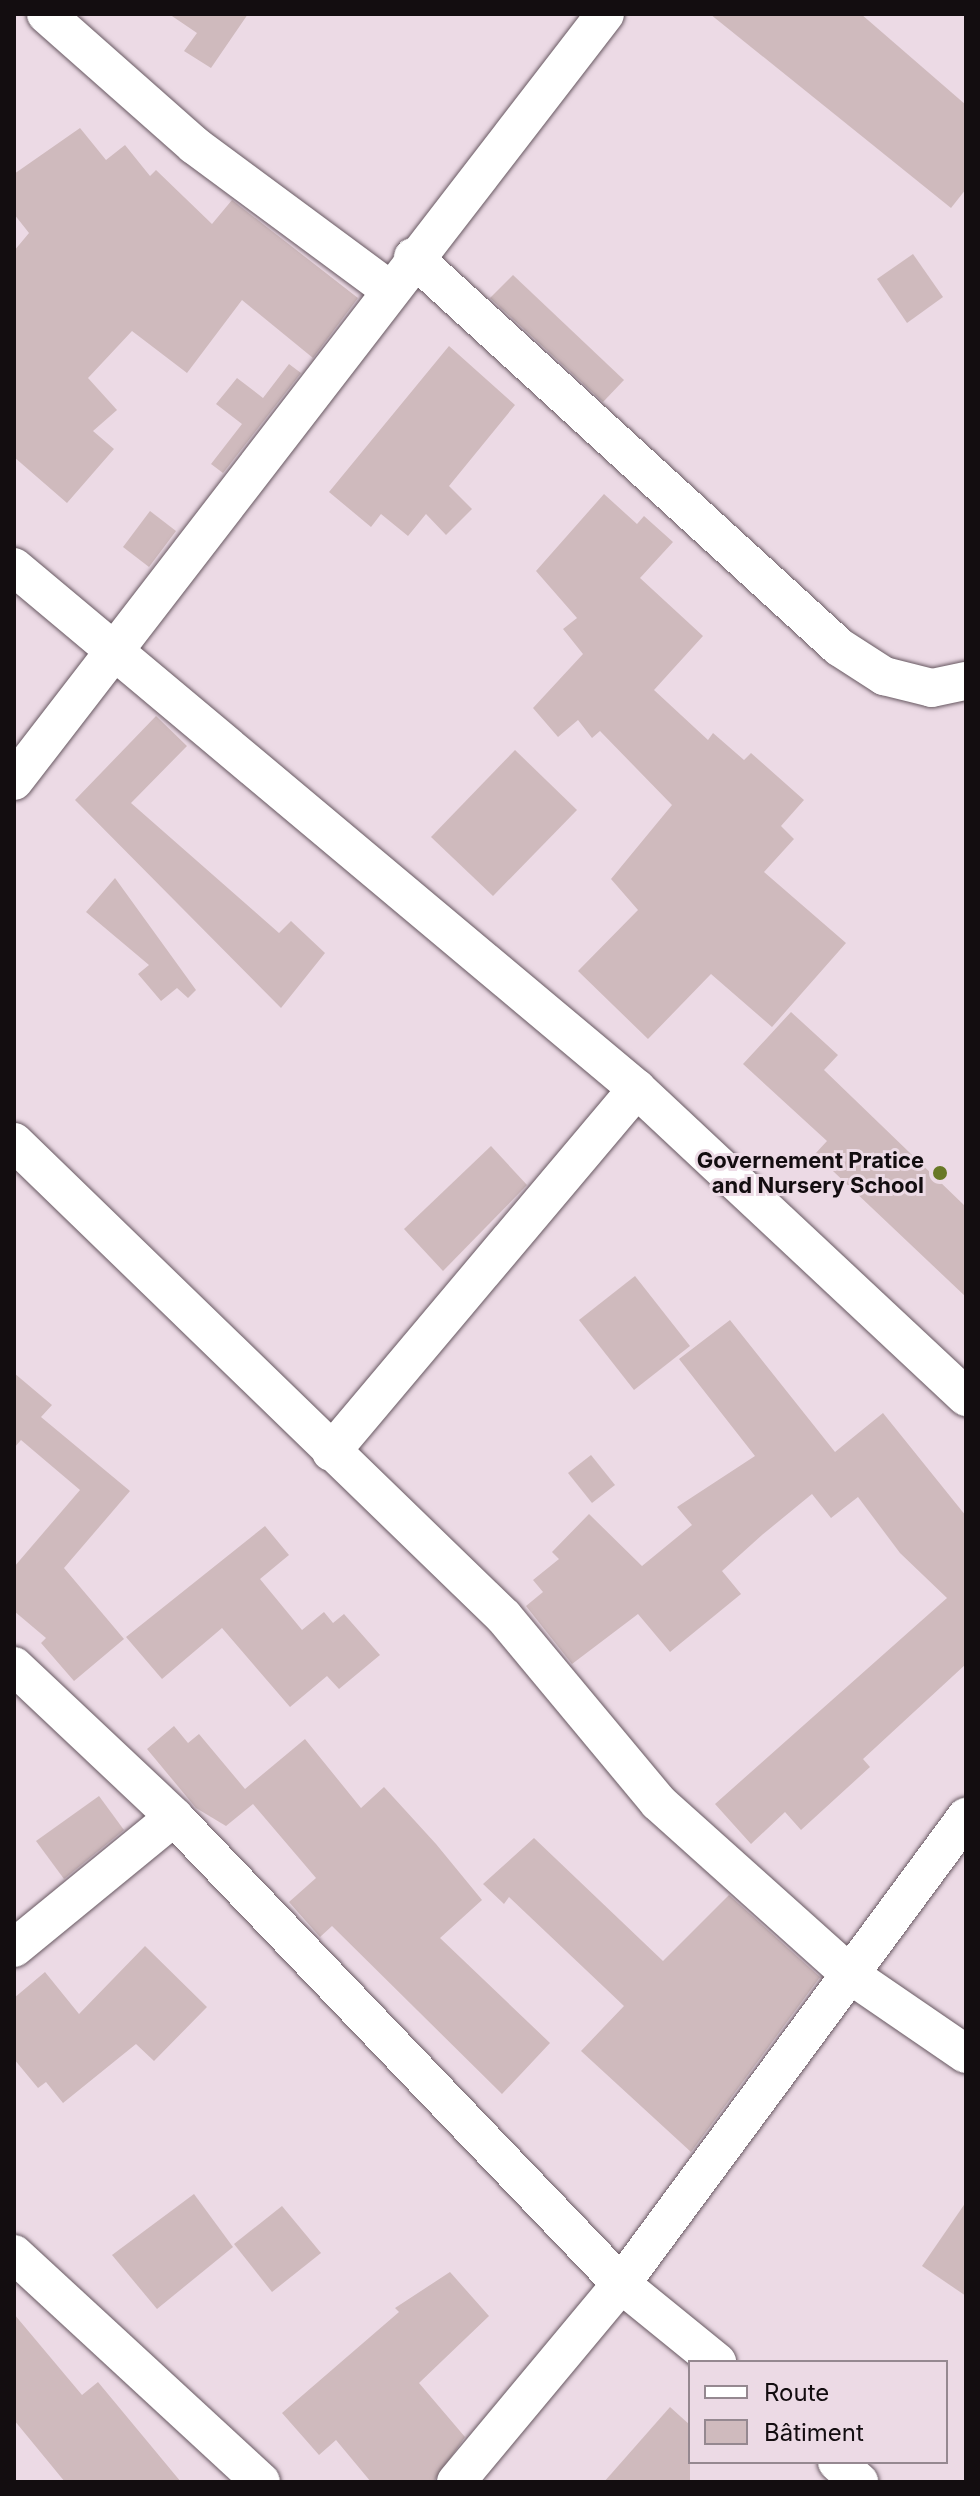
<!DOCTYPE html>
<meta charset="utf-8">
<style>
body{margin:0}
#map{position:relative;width:980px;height:2496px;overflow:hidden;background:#ecdae5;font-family:Inter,sans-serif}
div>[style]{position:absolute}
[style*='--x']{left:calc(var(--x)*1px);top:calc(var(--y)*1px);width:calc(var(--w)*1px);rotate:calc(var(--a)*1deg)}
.building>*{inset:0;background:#cfbabd}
.roads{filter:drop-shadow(0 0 2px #675861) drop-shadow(0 0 2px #675861)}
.street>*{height:38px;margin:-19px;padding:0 19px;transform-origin:19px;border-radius:19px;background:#fff}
.dots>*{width:22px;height:22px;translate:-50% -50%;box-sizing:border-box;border:4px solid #ecdae5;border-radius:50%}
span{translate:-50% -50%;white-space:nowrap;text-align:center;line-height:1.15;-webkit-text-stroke:6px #ecdae5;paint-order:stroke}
.poi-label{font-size:22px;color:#130d10;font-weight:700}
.right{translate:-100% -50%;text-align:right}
.frame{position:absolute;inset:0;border:16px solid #130d10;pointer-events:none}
.legend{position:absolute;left:688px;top:2360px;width:260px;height:104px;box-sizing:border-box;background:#ecdae5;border:2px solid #958890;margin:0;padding:10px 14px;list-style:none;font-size:24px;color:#130d10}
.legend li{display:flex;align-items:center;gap:16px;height:40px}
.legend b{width:40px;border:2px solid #958890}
</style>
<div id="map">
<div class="building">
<div style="clip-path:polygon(169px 14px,248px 14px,211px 68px,184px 51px,197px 33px)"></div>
<div style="clip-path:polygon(710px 14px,861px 14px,966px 105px,966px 189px,951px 208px)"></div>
<div style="clip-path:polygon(80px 128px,106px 160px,125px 145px,150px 176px,156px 170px,212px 224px,232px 200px,358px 298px,313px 358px,242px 300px,187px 373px,132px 331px,88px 378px,117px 410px,93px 431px,114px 449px,67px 503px,14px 457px,14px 251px,29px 233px,14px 214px,14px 174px)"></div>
<div style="clip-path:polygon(913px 254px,943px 297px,907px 323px,877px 279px)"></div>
<div style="clip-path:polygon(513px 275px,624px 380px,603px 402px,490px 298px)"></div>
<div style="clip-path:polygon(449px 346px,515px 405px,449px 486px,472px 509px,446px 535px,426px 514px,408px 536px,381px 514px,371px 527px,329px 492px)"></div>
<div style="clip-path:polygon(289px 364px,301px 373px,223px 473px,211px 464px,242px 424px,216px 404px,237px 378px,263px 398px)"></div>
<div style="clip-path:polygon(604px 494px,637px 524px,644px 516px,673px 542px,640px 578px,703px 636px,654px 690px,708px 740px,713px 733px,744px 760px,751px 753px,804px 800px,781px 826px,794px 839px,764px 872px,846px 943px,772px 1027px,711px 974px,648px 1039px,578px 971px,638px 910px,611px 879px,672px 805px,600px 731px,592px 738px,578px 720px,558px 737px,533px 708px,583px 654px,563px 629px,577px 618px,536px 571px)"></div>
<div style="clip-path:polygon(150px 511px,176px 531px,149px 567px,123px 547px)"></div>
<div style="clip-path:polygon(156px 716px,187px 746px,131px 803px,279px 933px,291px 921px,325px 953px,281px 1008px,75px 800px)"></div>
<div style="clip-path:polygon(515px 750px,577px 810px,493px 896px,431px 837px)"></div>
<div style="clip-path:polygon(115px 878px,196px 990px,188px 998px,177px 988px,161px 1001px,138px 974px,149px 965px,86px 912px)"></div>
<div style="clip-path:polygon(791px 1012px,838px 1055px,824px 1070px,966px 1207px,966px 1297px,815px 1154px,827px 1141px,743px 1064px)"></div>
<div style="clip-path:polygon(491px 1146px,527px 1185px,443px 1271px,404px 1229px)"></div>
<div style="clip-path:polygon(635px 1276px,690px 1346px,634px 1390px,579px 1320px)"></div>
<div style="clip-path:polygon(730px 1320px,835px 1452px,883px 1413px,966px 1516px,966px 1664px,863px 1759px,870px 1767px,801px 1830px,785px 1812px,751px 1844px,715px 1804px,947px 1598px,900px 1553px,858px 1497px,831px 1518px,812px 1494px,762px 1535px,722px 1571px,741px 1594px,670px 1652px,638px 1614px,572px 1664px,526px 1606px,543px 1592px,533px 1580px,559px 1559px,552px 1552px,589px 1514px,642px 1566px,692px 1525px,677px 1507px,755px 1456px,679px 1359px)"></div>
<div style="clip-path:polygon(14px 1373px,52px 1405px,41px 1417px,130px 1491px,64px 1568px,124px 1639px,74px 1681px,41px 1643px,46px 1638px,14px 1611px,14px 1567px,80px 1490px,21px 1440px,14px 1448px)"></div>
<div style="clip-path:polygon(591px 1455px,615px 1485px,592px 1503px,568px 1473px)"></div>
<div style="clip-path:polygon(265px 1526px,289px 1555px,260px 1579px,302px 1630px,324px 1612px,333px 1623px,344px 1614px,380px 1655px,339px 1689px,327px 1676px,290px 1707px,222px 1628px,162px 1679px,126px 1637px)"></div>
<div style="clip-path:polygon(174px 1726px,188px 1743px,199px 1734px,245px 1789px,305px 1739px,361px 1808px,384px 1787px,436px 1844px,482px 1900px,440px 1938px,550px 2043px,502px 2094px,332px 1926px,320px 1937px,289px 1902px,316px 1878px,253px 1804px,226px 1826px,196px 1808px,147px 1749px)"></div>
<div style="clip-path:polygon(99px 1796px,124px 1830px,64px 1879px,36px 1841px)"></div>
<div style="clip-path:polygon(534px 1838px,663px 1961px,729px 1895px,820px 1977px,691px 2152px,581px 2051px,624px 2006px,509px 1897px,504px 1904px,483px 1884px)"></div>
<div style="clip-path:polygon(145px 1946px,207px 2007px,154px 2061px,136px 2044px,63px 2103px,46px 2082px,38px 2088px,14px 2059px,14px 1998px,45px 1972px,79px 2014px)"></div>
<div style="clip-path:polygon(194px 2194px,233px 2247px,157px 2309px,112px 2255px)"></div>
<div style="clip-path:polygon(966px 2202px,966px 2296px,922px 2266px)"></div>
<div style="clip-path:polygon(282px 2206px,321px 2253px,272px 2292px,234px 2244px)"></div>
<div style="clip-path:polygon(450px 2272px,489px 2316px,419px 2383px,465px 2437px,434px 2481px,371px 2482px,336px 2440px,319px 2455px,282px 2413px,399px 2312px,395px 2308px)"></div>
<div style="clip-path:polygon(14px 2314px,82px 2395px,98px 2382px,181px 2482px,65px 2482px,14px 2420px)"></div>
<div style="clip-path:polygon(670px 2407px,690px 2425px,690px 2482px,604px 2482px)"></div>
</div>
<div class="roads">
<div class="street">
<div style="--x:46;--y:14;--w:198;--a:41.5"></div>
<div style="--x:194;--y:145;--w:245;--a:36.5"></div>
<div style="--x:413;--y:257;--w:578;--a:42.47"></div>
<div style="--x:839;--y:647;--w:54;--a:32.8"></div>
<div style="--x:884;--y:676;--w:49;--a:14"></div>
<div style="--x:932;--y:688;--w:35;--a:-12"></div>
<div style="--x:14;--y:567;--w:813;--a:39.96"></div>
<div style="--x:637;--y:1089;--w:451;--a:43.1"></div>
<div style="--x:14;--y:781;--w:968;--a:-52.38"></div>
<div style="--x:14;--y:1142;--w:682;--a:44.11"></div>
<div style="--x:504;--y:1617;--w:241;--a:50.2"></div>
<div style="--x:658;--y:1802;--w:261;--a:41.9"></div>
<div style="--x:852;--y:1976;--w:138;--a:34.4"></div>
<div style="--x:331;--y:1452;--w:475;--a:-49.9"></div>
<div style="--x:14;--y:1666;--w:220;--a:43.3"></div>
<div style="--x:174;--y:1817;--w:646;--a:46.25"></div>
<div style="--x:621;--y:2284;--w:124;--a:39.1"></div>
<div style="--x:14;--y:1948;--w:207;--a:-39.3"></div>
<div style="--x:14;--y:2254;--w:336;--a:42.7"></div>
<div style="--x:837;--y:2462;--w:30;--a:42"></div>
<div style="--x:456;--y:2482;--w:258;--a:-50.2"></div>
<div style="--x:621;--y:2284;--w:581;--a:-53.54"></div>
</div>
</div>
<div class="dots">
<div style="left:940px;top:1173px;background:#687826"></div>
</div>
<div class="poi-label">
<span class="right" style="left:924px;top:1173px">Governement Pratice<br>and Nursery School</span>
</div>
<div class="frame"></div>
<ul class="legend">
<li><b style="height:10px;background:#fff"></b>Route</li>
<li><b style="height:22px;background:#cfbabd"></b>Bâtiment</li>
</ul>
</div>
